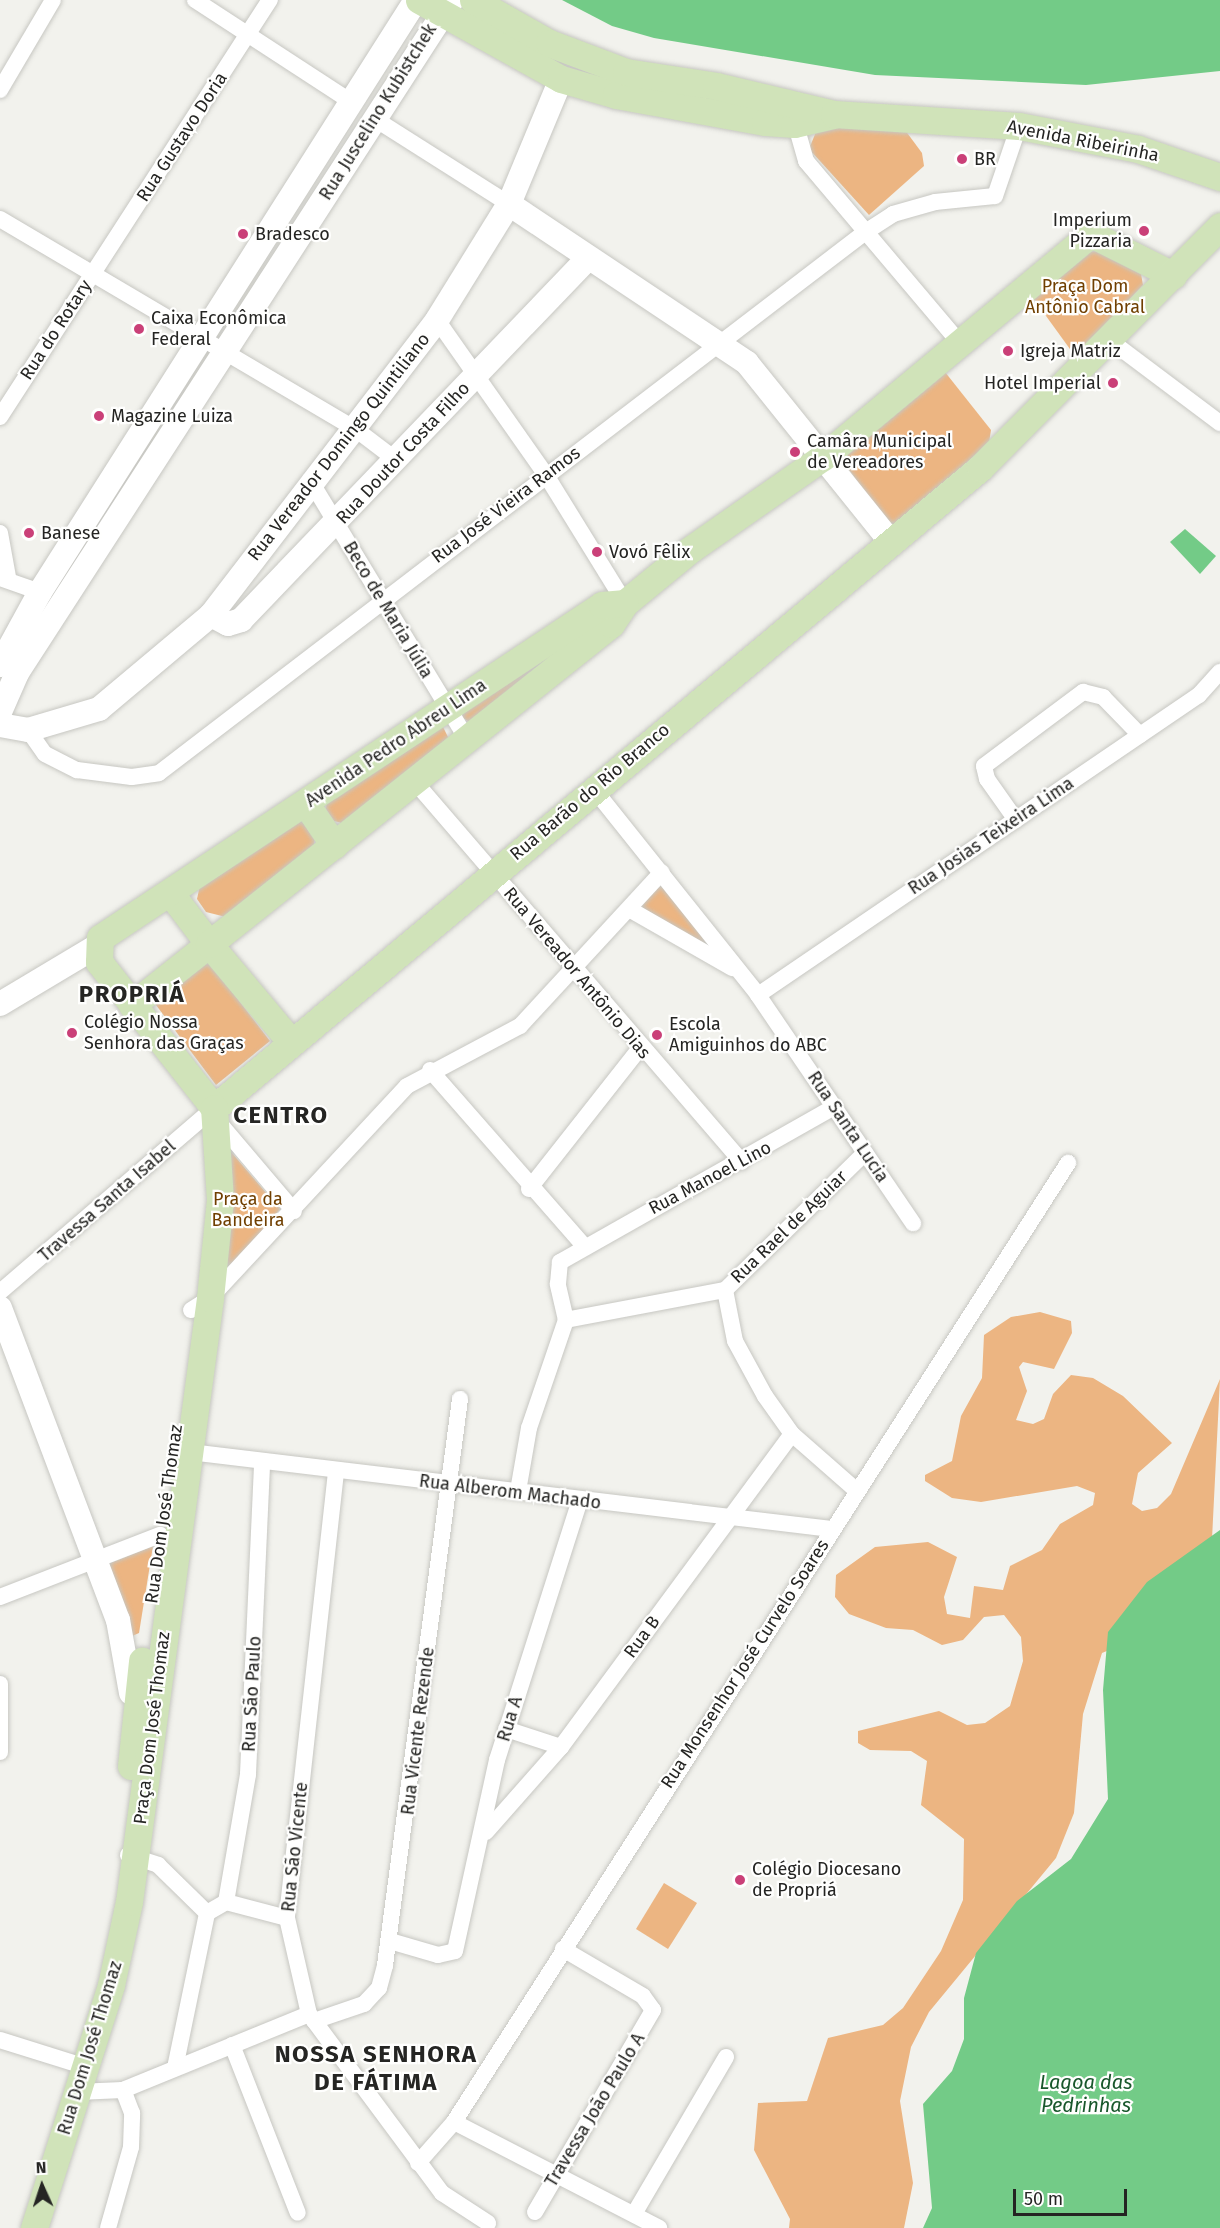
<!DOCTYPE html>
<meta charset="utf-8">
<style>
body{margin:0}
#map{position:relative;width:1220px;height:2228px;overflow:hidden;background:#f2f2ed;font-family:"Fira Sans",sans-serif}
div>[style]{position:absolute}
[style*='--x']{left:calc(var(--x)*1px);top:calc(var(--y)*1px);width:calc(var(--w)*1px);rotate:calc(var(--a)*1deg)}
.green>*{inset:0;background:#ecb582}
.water>*{inset:0;background:#73cb87}
.roads{filter:drop-shadow(0 0 2px #c7c7c2) drop-shadow(0 0 2px #c7c7c2)}
.street>*{height:16px;margin:-8px;padding:0 8px;transform-origin:8px;border-radius:8px;background:#fff}
.secondary>*{height:24px;margin:-12px;padding:0 12px;transform-origin:12px;border-radius:12px;background:#fff}
.primary>*{height:27px;margin:-13.5px;padding:0 13.5px;transform-origin:13.5px;border-radius:13.5px;background:#d0e3b9}
.dots>*{width:16px;height:16px;translate:-50% -50%;box-sizing:border-box;border:3px solid #fffffe;border-radius:50%}
span{translate:-50% -50%;white-space:nowrap;text-align:center;line-height:1.15;-webkit-text-stroke:4.5px #fffffe;paint-order:stroke}
.street-label{font-size:18px;color:#252523}
.poi-label{font-size:18px;color:#252523}
.left{translate:0 -50%;text-align:left}
.right{translate:-100% -50%;text-align:right}
.park-label{font-size:18px;color:#703f00}
.water-label{font-size:20px;color:#19582c;font-style:italic}
.district-label{font-size:24px;color:#252523;font-weight:700;letter-spacing:1.5px}
.north{position:absolute;left:12px;top:2156px;width:60px;height:60px;-webkit-text-stroke:4px #fffffe;paint-order:stroke;rotate:357deg;font-size:16px;font-weight:700;line-height:24px;text-align:center;color:#252523}
.north::after{content:'';display:block;margin:auto;width:21px;height:27px;background:#252523;clip-path:polygon(50% 0,100% 100%,50% 72%,0 100%)}
.scale{position:absolute;left:1013px;top:2189px;width:114px;height:27px;box-sizing:border-box;border:3px solid #252523;border-top:0;padding-left:8px;font-size:18px;line-height:21px;white-space:nowrap;color:#252523;-webkit-text-stroke:4px #fffffe;paint-order:stroke}
</style>
<div id="map">
<div class="green">
<div style="clip-path:polygon(818px 127px,905px 130px,922px 153px,924px 166px,869px 215px,809px 149px)"></div>
<div style="clip-path:polygon(1098px 251px,1141px 274px,1143px 285px,1075px 356px,1033px 298px,1088px 252px)"></div>
<div style="clip-path:polygon(945px 372px,991px 430px,989px 443px,890px 529px,841px 458px)"></div>
<div style="clip-path:polygon(621px 607px,471px 723px,463px 718px,462px 708px)"></div>
<div style="clip-path:polygon(442px 725px,450px 741px,342px 823px,334px 821px,326px 809px,327px 798px)"></div>
<div style="clip-path:polygon(293px 819px,305px 823px,315px 838px,313px 849px,230px 918px,206px 912px,197px 899px,200px 885px)"></div>
<div style="clip-path:polygon(662px 883px,721px 955px,639px 908px)"></div>
<div style="clip-path:polygon(206px 958px,270px 1041px,216px 1085px,153px 1001px)"></div>
<div style="clip-path:polygon(226px 1146px,280px 1209px,222px 1280px)"></div>
<div style="clip-path:polygon(1040px 1312px,1071px 1321px,1072px 1333px,1054px 1369px,1023px 1362px,1019px 1367px,1027px 1391px,1016px 1420px,1033px 1424px,1044px 1419px,1053px 1394px,1071px 1375px,1093px 1378px,1123px 1396px,1172px 1443px,1138px 1473px,1132px 1504px,1142px 1511px,1157px 1508px,1171px 1494px,1220px 1379px,1212px 1539px,1114px 1648px,1102px 1653px,1083px 1714px,1074px 1813px,1056px 1858px,929px 2012px,911px 2047px,900px 2101px,913px 2183px,904px 2228px,789px 2228px,790px 2219px,754px 2150px,758px 2103px,807px 2101px,828px 2038px,883px 2025px,903px 2008px,941px 1951px,963px 1900px,964px 1839px,921px 1805px,927px 1761px,911px 1751px,870px 1750px,858px 1743px,858px 1731px,939px 1711px,967px 1725px,985px 1723px,1010px 1706px,1023px 1661px,1021px 1637px,1004px 1615px,984px 1617px,963px 1640px,942px 1645px,913px 1630px,886px 1628px,849px 1614px,835px 1597px,836px 1575px,875px 1547px,928px 1542px,957px 1557px,944px 1597px,947px 1614px,970px 1618px,974px 1586px,1003px 1590px,1010px 1566px,1042px 1550px,1060px 1524px,1093px 1505px,1095px 1493px,1077px 1486px,981px 1502px,952px 1498px,925px 1481px,925px 1475px,952px 1461px,961px 1416px,982px 1378px,984px 1335px,1011px 1317px)"></div>
<div style="clip-path:polygon(153px 1546px,139px 1633px,130px 1637px,103px 1566px)"></div>
<div style="clip-path:polygon(664px 1883px,697px 1903px,668px 1949px,636px 1929px)"></div>
</div>
<div class="water">
<div style="clip-path:polygon(562px 0,1220px 0,1220px 71px,1086px 85px,875px 75px,654px 38px,612px 26px)"></div>
<div style="clip-path:polygon(1185px 529px,1216px 556px,1200px 574px,1170px 542px)"></div>
<div style="clip-path:polygon(1220px 1530px,1220px 2228px,923px 2228px,932px 2208px,923px 2104px,952px 2071px,964px 2039px,964px 1998px,976px 1953px,1017px 1901px,1071px 1859px,1108px 1799px,1103px 1690px,1108px 1632px,1147px 1582px)"></div>
</div>
<div class="roads">
<div class="street">
<div style="--x:195;--y:0;--w:185;--a:33.1"></div>
<div style="--x:0;--y:90;--w:104;--a:-59.5"></div>
<div style="--x:793;--y:115;--w:48;--a:74.2"></div>
<div style="--x:806;--y:161;--w:236;--a:49.8"></div>
<div style="--x:375;--y:119;--w:159;--a:32.4"></div>
<div style="--x:0;--y:219;--w:411;--a:30.6"></div>
<div style="--x:354;--y:428;--w:53;--a:37.3"></div>
<div style="--x:437;--y:320;--w:189;--a:54.9"></div>
<div style="--x:546;--y:475;--w:150;--a:58.3"></div>
<div style="--x:1108;--y:339;--w:140;--a:36.9"></div>
<div style="--x:0;--y:417;--w:497;--a:-57.1"></div>
<div style="--x:310;--y:480;--w:303;--a:58.8"></div>
<div style="--x:0;--y:533;--w:45;--a:79.7"></div>
<div style="--x:0;--y:578;--w:42;--a:19.3"></div>
<div style="--x:28;--y:730;--w:29;--a:55"></div>
<div style="--x:45;--y:754;--w:36;--a:27"></div>
<div style="--x:77;--y:770;--w:55;--a:7.3"></div>
<div style="--x:132;--y:777;--w:27;--a:-8"></div>
<div style="--x:159;--y:773;--w:888;--a:-37.45"></div>
<div style="--x:864;--y:233;--w:35;--a:-33"></div>
<div style="--x:893;--y:214;--w:44;--a:-15.9"></div>
<div style="--x:935;--y:202;--w:60;--a:-5.7"></div>
<div style="--x:995;--y:196;--w:74;--a:-71.1"></div>
<div style="--x:415;--y:782;--w:501;--a:49.29"></div>
<div style="--x:593;--y:788;--w:265;--a:51.4"></div>
<div style="--x:758;--y:995;--w:276;--a:55.8"></div>
<div style="--x:1016;--y:820;--w:50;--a:-125.3"></div>
<div style="--x:987;--y:779;--w:13;--a:-103"></div>
<div style="--x:984;--y:766;--w:124;--a:-36.8"></div>
<div style="--x:1083;--y:692;--w:21;--a:14"></div>
<div style="--x:1103;--y:697;--w:53;--a:45.8"></div>
<div style="--x:629;--y:909;--w:119;--a:29.8"></div>
<div style="--x:758;--y:995;--w:533;--a:-34.23"></div>
<div style="--x:1199;--y:695;--w:31;--a:-48"></div>
<div style="--x:430;--y:1070;--w:232;--a:48.8"></div>
<div style="--x:215;--y:1118;--w:122;--a:49.7"></div>
<div style="--x:529;--y:1189;--w:179;--a:-51.8"></div>
<div style="--x:725;--y:1290;--w:52;--a:78.9"></div>
<div style="--x:735;--y:1341;--w:63;--a:61.4"></div>
<div style="--x:765;--y:1396;--w:47;--a:54.6"></div>
<div style="--x:792;--y:1434;--w:86;--a:41.2"></div>
<div style="--x:0;--y:1292;--w:282;--a:-40.7"></div>
<div style="--x:191;--y:1310;--w:22;--a:-32"></div>
<div style="--x:210;--y:1298;--w:289;--a:-47.1"></div>
<div style="--x:407;--y:1086;--w:128;--a:-28"></div>
<div style="--x:520;--y:1026;--w:209;--a:-47.3"></div>
<div style="--x:566;--y:1320;--w:162;--a:-10.7"></div>
<div style="--x:725;--y:1290;--w:196;--a:-44.4"></div>
<div style="--x:190;--y:1452;--w:646;--a:6.85"></div>
<div style="--x:336;--y:1472;--w:449;--a:96.3"></div>
<div style="--x:287;--y:1918;--w:98;--a:77.1"></div>
<div style="--x:309;--y:2014;--w:223;--a:53.4"></div>
<div style="--x:442;--y:2193;--w:55;--a:33.1"></div>
<div style="--x:518;--y:1491;--w:64;--a:-80.1"></div>
<div style="--x:529;--y:1428;--w:114;--a:-71.1"></div>
<div style="--x:566;--y:1320;--w:37;--a:-103"></div>
<div style="--x:558;--y:1284;--w:22;--a:-85"></div>
<div style="--x:560;--y:1262;--w:315;--a:-29.5"></div>
<div style="--x:0;--y:1597;--w:172;--a:-21.2"></div>
<div style="--x:0;--y:1684;--w:68;--a:90"></div>
<div style="--x:506;--y:1729;--w:58;--a:18.1"></div>
<div style="--x:486;--y:1832;--w:113;--a:-48.6"></div>
<div style="--x:561;--y:1747;--w:389;--a:-53.6"></div>
<div style="--x:128;--y:1855;--w:32;--a:18"></div>
<div style="--x:158;--y:1865;--w:69;--a:44.4"></div>
<div style="--x:226;--y:1902;--w:63;--a:14.7"></div>
<div style="--x:207;--y:1913;--w:22;--a:-30"></div>
<div style="--x:226;--y:1902;--w:130;--a:-80.2"></div>
<div style="--x:248;--y:1774;--w:312;--a:-87.4"></div>
<div style="--x:390;--y:1941;--w:50;--a:16.3"></div>
<div style="--x:438;--y:1955;--w:17;--a:-13"></div>
<div style="--x:455;--y:1951;--w:196;--a:-77.6"></div>
<div style="--x:497;--y:1760;--w:273;--a:-72.3"></div>
<div style="--x:314;--y:2021;--w:53;--a:-18.8"></div>
<div style="--x:364;--y:2004;--w:22;--a:-47"></div>
<div style="--x:379;--y:1988;--w:24;--a:-75"></div>
<div style="--x:385;--y:1965;--w:571;--a:-82.45"></div>
<div style="--x:0;--y:2040;--w:90;--a:17.4"></div>
<div style="--x:232;--y:2045;--w:180;--a:68.6"></div>
<div style="--x:175;--y:2068;--w:158;--a:-78.3"></div>
<div style="--x:77;--y:2092;--w:46;--a:-2.5"></div>
<div style="--x:123;--y:2090;--w:201;--a:-22.2"></div>
<div style="--x:454;--y:2122;--w:231;--a:27.3"></div>
<div style="--x:418;--y:2163;--w:55;--a:-48.7"></div>
<div style="--x:454;--y:2122;--w:1139;--a:-57.37"></div>
<div style="--x:535;--y:2212;--w:234;--a:-59.7"></div>
<div style="--x:653;--y:2010;--w:17;--a:-126"></div>
<div style="--x:643;--y:1996;--w:93;--a:-149.6"></div>
<div style="--x:634;--y:2214;--w:182;--a:-59.6"></div>
<div style="--x:108;--y:2228;--w:84;--a:-74.1"></div>
<div style="--x:131;--y:2147;--w:34;--a:-88"></div>
<div style="--x:132;--y:2113;--w:25;--a:-111"></div>
</div>
<div class="secondary">
<div style="--x:509;--y:204;--w:286;--a:33.7"></div>
<div style="--x:747;--y:363;--w:230;--a:51.2"></div>
<div style="--x:211;--y:615;--w:19;--a:28"></div>
<div style="--x:228;--y:624;--w:14;--a:-17"></div>
<div style="--x:241;--y:620;--w:499;--a:-46.2"></div>
<div style="--x:0;--y:665;--w:83;--a:-61.3"></div>
<div style="--x:40;--y:592;--w:701;--a:-57.58"></div>
<div style="--x:0;--y:712;--w:43;--a:-66.4"></div>
<div style="--x:17;--y:673;--w:801;--a:-57.12"></div>
<div style="--x:0;--y:725;--w:28;--a:10"></div>
<div style="--x:28;--y:730;--w:74;--a:-16.5"></div>
<div style="--x:99;--y:709;--w:146;--a:-40"></div>
<div style="--x:211;--y:615;--w:372;--a:-52.5"></div>
<div style="--x:437;--y:320;--w:137;--a:-58.2"></div>
<div style="--x:509;--y:204;--w:135;--a:-67.4"></div>
<div style="--x:0;--y:1004;--w:113;--a:-30.9"></div>
<div style="--x:0;--y:1308;--w:334;--a:69.3"></div>
<div style="--x:118;--y:1620;--w:74;--a:79.9"></div>
</div>
<div class="primary">
<div style="--x:419;--y:0;--w:162;--a:29.1"></div>
<div style="--x:561;--y:79;--w:57;--a:16.2"></div>
<div style="--x:616;--y:95;--w:151;--a:10.3"></div>
<div style="--x:765;--y:122;--w:29;--a:4"></div>
<div style="--x:794;--y:124;--w:40;--a:-13"></div>
<div style="--x:473;--y:0;--w:87;--a:29.5"></div>
<div style="--x:549;--y:43;--w:82;--a:20.6"></div>
<div style="--x:626;--y:72;--w:91;--a:8.8"></div>
<div style="--x:716;--y:86;--w:121;--a:13.3"></div>
<div style="--x:834;--y:114;--w:185;--a:3.7"></div>
<div style="--x:1019;--y:126;--w:121;--a:10.9"></div>
<div style="--x:1138;--y:149;--w:87;--a:18.9"></div>
<div style="--x:306;--y:804;--w:50;--a:55.7"></div>
<div style="--x:132;--y:1005;--w:98;--a:-38.4"></div>
<div style="--x:209;--y:944;--w:63;--a:-127.2"></div>
<div style="--x:291;--y:1042;--w:128;--a:-129.9"></div>
<div style="--x:209;--y:944;--w:514;--a:-38.52"></div>
<div style="--x:611;--y:624;--w:25;--a:-56"></div>
<div style="--x:625;--y:603;--w:85;--a:-39.3"></div>
<div style="--x:691;--y:549;--w:161;--a:-34.9"></div>
<div style="--x:823;--y:457;--w:349;--a:-39.8"></div>
<div style="--x:1091;--y:234;--w:92;--a:26.6"></div>
<div style="--x:214;--y:1108;--w:998;--a:-39.88"></div>
<div style="--x:980;--y:468;--w:341;--a:-45.2"></div>
<div style="--x:214;--y:1108;--w:186;--a:-128.2"></div>
<div style="--x:99;--y:962;--w:24;--a:-88"></div>
<div style="--x:100;--y:938;--w:602;--a:-33.56"></div>
<div style="--x:602;--y:605;--w:23;--a:-5"></div>
<div style="--x:131;--y:1766;--w:106;--a:-84"></div>
<div style="--x:34;--y:2228;--w:255;--a:-72.4"></div>
<div style="--x:111;--y:1985;--w:85;--a:-77.8"></div>
<div style="--x:129;--y:1902;--w:609;--a:-82.36"></div>
<div style="--x:210;--y:1298;--w:99;--a:-84.2"></div>
<div style="--x:220;--y:1200;--w:92;--a:-93.7"></div>
</div>
</div>
<div class="dots">
<div style="left:962px;top:159px;background:#ca4078"></div>
<div style="left:1144px;top:231px;background:#ca4078"></div>
<div style="left:243px;top:234px;background:#ca4078"></div>
<div style="left:139px;top:329px;background:#ca4078"></div>
<div style="left:1008px;top:351px;background:#ca4078"></div>
<div style="left:1113px;top:383px;background:#ca4078"></div>
<div style="left:99px;top:416px;background:#ca4078"></div>
<div style="left:795px;top:452px;background:#ca4078"></div>
<div style="left:29px;top:533px;background:#ca4078"></div>
<div style="left:597px;top:552px;background:#ca4078"></div>
<div style="left:72px;top:1033px;background:#ca4078"></div>
<div style="left:657px;top:1035px;background:#ca4078"></div>
<div style="left:740px;top:1880px;background:#ca4078"></div>
</div>
<div class="street-label">
<span style="left:378px;top:112px;rotate:-58deg">Rua Juscelino Kubistchek</span>
<span style="left:182px;top:137px;rotate:-57deg">Rua Gustavo Doria</span>
<span style="left:1083px;top:141px;rotate:11deg">Avenida Ribeirinha</span>
<span style="left:56px;top:330px;rotate:-57deg">Rua do Rotary</span>
<span style="left:339px;top:447px;rotate:-52deg">Rua Vereador Domingo Quintiliano</span>
<span style="left:403px;top:453px;rotate:-47deg">Rua Doutor Costa Filho</span>
<span style="left:506px;top:505px;rotate:-37deg">Rua José Vieira Ramos</span>
<span style="left:388px;top:610px;rotate:59deg">Beco de Maria Júlia</span>
<span style="left:396px;top:743px;rotate:-34deg">Avenida Pedro Abreu Lima</span>
<span style="left:590px;top:792px;rotate:-40deg">Rua Barão do Rio Branco</span>
<span style="left:991px;top:836px;rotate:-34deg">Rua Josias Teixeira Lima</span>
<span style="left:577px;top:973px;rotate:50deg">Rua Vereador Antônio Dias</span>
<span style="left:848px;top:1127px;rotate:56deg">Rua Santa Lucia</span>
<span style="left:710px;top:1178px;rotate:-28deg">Rua Manoel Lino</span>
<span style="left:107px;top:1201px;rotate:-41deg">Travessa Santa Isabel</span>
<span style="left:789px;top:1227px;rotate:-44deg">Rua Rael de Aguiar</span>
<span style="left:510px;top:1492px;rotate:7deg">Rua Alberom Machado</span>
<span style="left:164px;top:1514px;rotate:-82deg">Rua Dom José Thomaz</span>
<span style="left:642px;top:1637px;rotate:-54deg">Rua B</span>
<span style="left:745px;top:1664px;rotate:-57deg">Rua Monsenhor José Curvelo Soares</span>
<span style="left:252px;top:1694px;rotate:-87deg">Rua São Paulo</span>
<span style="left:510px;top:1719px;rotate:-73deg">Rua A</span>
<span style="left:152px;top:1728px;rotate:-83deg">Praça Dom José Thomaz</span>
<span style="left:418px;top:1731px;rotate:-83deg">Rua Vicente Rezende</span>
<span style="left:295px;top:1847px;rotate:-84deg">Rua São Vicente</span>
<span style="left:90px;top:2048px;rotate:-73deg">Rua Dom José Thomaz</span>
<span style="left:595px;top:2110px;rotate:-59deg">Travessa João Paulo A</span>
</div>
<div class="poi-label">
<span class="left" style="left:974px;top:159px">BR</span>
<span class="right" style="left:1132px;top:231px">Imperium<br>Pizzaria</span>
<span class="left" style="left:255px;top:234px">Bradesco</span>
<span class="left" style="left:151px;top:329px">Caixa Econômica<br>Federal</span>
<span class="left" style="left:1020px;top:351px">Igreja Matriz</span>
<span class="right" style="left:1101px;top:383px">Hotel Imperial</span>
<span class="left" style="left:111px;top:416px">Magazine Luiza</span>
<span class="left" style="left:807px;top:452px">Camâra Municipal<br>de Vereadores</span>
<span class="left" style="left:41px;top:533px">Banese</span>
<span class="left" style="left:609px;top:552px">Vovó Fêlix</span>
<span class="left" style="left:84px;top:1033px">Colégio Nossa<br>Senhora das Graças</span>
<span class="left" style="left:669px;top:1035px">Escola<br>Amiguinhos do ABC</span>
<span class="left" style="left:752px;top:1880px">Colégio Diocesano<br>de Propriá</span>
</div>
<div class="park-label">
<span style="left:1085px;top:297px">Praça Dom<br>Antônio Cabral</span>
<span style="left:248px;top:1210px">Praça da<br>Bandeira</span>
</div>
<div class="water-label">
<span style="left:1086px;top:2094px">Lagoa das<br>Pedrinhas</span>
</div>
<div class="district-label">
<span style="left:132px;top:995px">PROPRIÁ</span>
<span style="left:281px;top:1116px">CENTRO</span>
<span style="left:376px;top:2069px">NOSSA SENHORA<br>DE FÁTIMA</span>
</div>
<div class="north">N</div>
<div class="scale">50 m</div>
</div>
